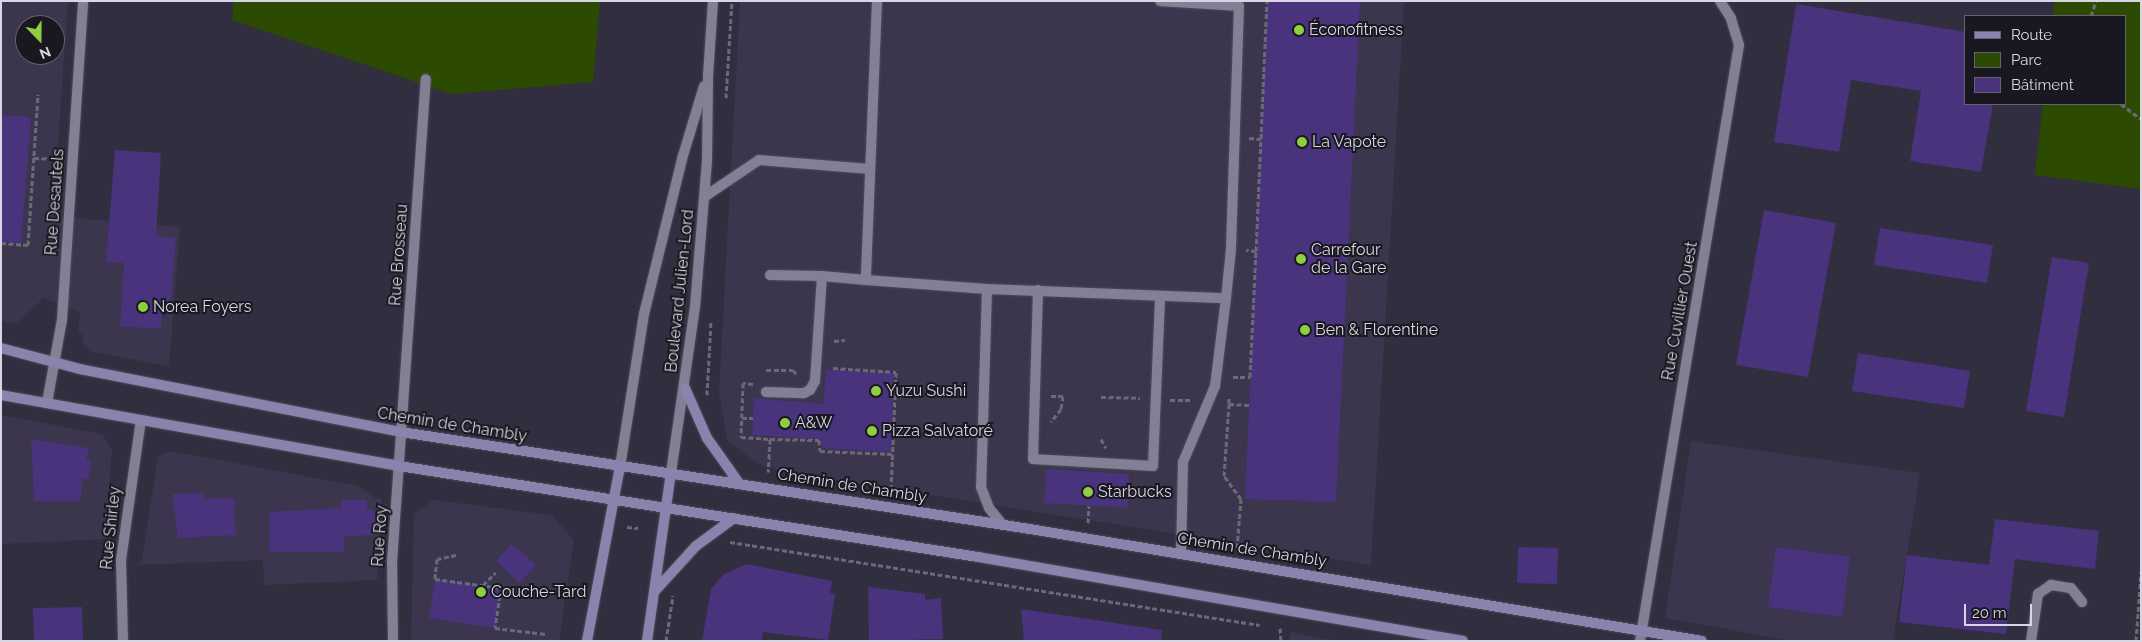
<!DOCTYPE html>
<meta charset="utf-8">
<style>
body{margin:0}
#map{position:relative;width:2142px;height:642px;overflow:hidden;background:#312e3f;font-family:Raleway,sans-serif}
div>[style]{position:absolute}
[style*='--x']{left:calc(var(--x)*1px);top:calc(var(--y)*1px);width:calc(var(--w)*1px);rotate:calc(var(--a)*1deg)}
.built>*{inset:0;background:#3b364e}
.green>*{inset:0;background:#2d4a02}
.building>*{inset:0;background:#48337c}
.path>*{height:3px;margin-top:-1.5px;transform-origin:0;background:repeating-linear-gradient(90deg,#6b6978 0 5px,transparent 0 7.5px)}
.roads{filter:drop-shadow(0 0 1px #4e4c5b) drop-shadow(0 0 1px #4e4c5b)}
.lane>*{height:10px;margin:-5px;padding:0 5px;transform-origin:5px;border-radius:5px;background:#837f94}
.street>*{height:10px;margin:-5px;padding:0 5px;transform-origin:5px;border-radius:5px;background:#837f94}
.secondary>*{height:10px;margin:-5px;padding:0 5px;transform-origin:5px;border-radius:5px;background:#8c82ae}
.dots>*{width:14px;height:14px;translate:-50% -50%;box-sizing:border-box;border:2px solid #19171f;border-radius:50%}
span{translate:-50% -50%;white-space:nowrap;text-align:center;line-height:1.15;-webkit-text-stroke:4px #19171f;paint-order:stroke}
.poi-label{font-size:16px;color:#d8d6e2}
.left{translate:0 -50%;text-align:left}
.street-label{font-size:16px;color:#d8d6e2}
.frame{position:absolute;inset:0;border:2px solid #d8d6e2;pointer-events:none}
.legend{position:absolute;left:1964px;top:15px;width:162px;height:90px;box-sizing:border-box;background:#19171f;border:1px solid #65636d;margin:0;padding:6px 9px;list-style:none;font-size:15px;color:#d8d6e2}
.legend li{display:flex;align-items:center;gap:10px;height:25px}
.legend b{width:25px;border:1px solid #65636d}
.north{position:absolute;left:15px;top:15px;width:50px;height:50px;box-sizing:border-box;background:#19171f;border:1px solid #65636d;border-radius:50%;rotate:158deg;font-size:14px;font-weight:700;line-height:20px;text-align:center;color:#d8d6e2}
.north::after{content:'';display:block;margin:auto;width:18px;height:22px;background:#8fcd42;clip-path:polygon(50% 0,100% 100%,50% 72%,0 100%)}
.scale{position:absolute;left:1964px;top:604px;width:68px;height:22px;box-sizing:border-box;border:2px solid #d8d6e2;border-top:0;padding-left:6px;font-size:15px;line-height:18px;white-space:nowrap;color:#d8d6e2;-webkit-text-stroke:4px #19171f;paint-order:stroke}
</style>
<div id="map">
<div class="built">
<div style="clip-path:polygon(evenodd,1px 1px,68px 1px,53px 216px,180px 227px,169px 366px,92px 352px,83px 345px,82px 334px,78px 333px,80px 313px,44px 298px,16px 324px,1px 321px,1px 1px,25px 25px,55px 25px,55px 55px,25px 55px,25px 25px)"></div>
<div style="clip-path:polygon(740px 1px,1404px 1px,1371px 565px,780px 471px,757px 463px,727px 440px,719px 393px)"></div>
<div style="clip-path:polygon(1px 415px,102px 434px,112px 450px,105px 539px,1px 544px)"></div>
<div style="clip-path:polygon(1691px 441px,1920px 473px,1893px 641px,1793px 641px,1665px 618px)"></div>
<div style="clip-path:polygon(170px 451px,358px 486px,376px 499px,380px 497px,383px 510px,377px 580px,264px 585px,263px 560px,137px 565px,142px 559px,158px 457px)"></div>
<div style="clip-path:polygon(434px 500px,551px 515px,574px 540px,559px 641px,411px 641px,414px 514px)"></div>
<div style="clip-path:polygon(1290px 632px,1338px 641px,1290px 641px)"></div>
</div>
<div class="green">
<div style="clip-path:polygon(234px 1px,600px 1px,593px 82px,452px 94px,232px 20px)"></div>
<div style="clip-path:polygon(2055px 1px,2141px 1px,2141px 189px,2035px 175px,2043px 104px,2126px 104px,2126px 16px,2053px 16px)"></div>
</div>
<div class="building">
<div style="clip-path:polygon(1267px 1px,1360px 1px,1336px 502px,1245px 499px)"></div>
<div style="clip-path:polygon(1796px 4px,1966px 32px,1966px 104px,1993px 104px,1981px 172px,1910px 161px,1921px 91px,1851px 80px,1839px 152px,1774px 142px)"></div>
<div style="clip-path:polygon(1px 115px,31px 117px,21px 243px,1px 242px)"></div>
<div style="clip-path:polygon(115px 150px,161px 153px,156px 236px,176px 238px,171px 301px,163px 301px,161px 329px,120px 326px,124px 263px,106px 262px)"></div>
<div style="clip-path:polygon(1764px 210px,1836px 223px,1808px 377px,1736px 365px)"></div>
<div style="clip-path:polygon(1880px 228px,1993px 245px,1987px 283px,1874px 265px)"></div>
<div style="clip-path:polygon(2052px 257px,2089px 263px,2064px 417px,2026px 411px)"></div>
<div style="clip-path:polygon(1858px 353px,1970px 371px,1964px 408px,1852px 391px)"></div>
<div style="clip-path:polygon(826px 370px,894px 373px,891px 452px,822px 448px,821px 439px,752px 435px,754px 398px,823px 404px)"></div>
<div style="clip-path:polygon(31px 439px,89px 448px,86px 459px,91px 460px,88px 480px,83px 478px,80px 501px,34px 501px)"></div>
<div style="clip-path:polygon(1046px 469px,1129px 474px,1127px 508px,1044px 503px)"></div>
<div style="clip-path:polygon(203px 493px,204px 499px,234px 498px,236px 535px,178px 538px,172px 494px)"></div>
<div style="clip-path:polygon(341px 500px,367px 500px,367px 510px,375px 510px,375px 535px,344px 536px,344px 552px,270px 552px,269px 512px,341px 508px)"></div>
<div style="clip-path:polygon(1995px 519px,2099px 531px,2095px 569px,2015px 559px,2006px 634px,1899px 622px,1907px 555px,1989px 565px)"></div>
<div style="clip-path:polygon(512px 544px,536px 565px,520px 583px,496px 561px)"></div>
<div style="clip-path:polygon(1518px 547px,1558px 548px,1557px 584px,1517px 583px)"></div>
<div style="clip-path:polygon(1776px 547px,1850px 557px,1842px 617px,1768px 607px)"></div>
<div style="clip-path:polygon(746px 564px,832px 581px,830px 593px,835px 594px,828px 640px,763px 632px,762px 641px,702px 641px,711px 589px,724px 574px)"></div>
<div style="clip-path:polygon(435px 579px,501px 588px,495px 628px,429px 618px)"></div>
<div style="clip-path:polygon(868px 587px,925px 594px,925px 600px,941px 598px,943px 639px,869px 641px)"></div>
<div style="clip-path:polygon(82px 607px,83px 641px,34px 641px,33px 608px)"></div>
<div style="clip-path:polygon(1021px 609px,1162px 630px,1161px 641px,1024px 641px)"></div>
</div>
<div class="path">
<div style="--x:2091;--y:16;--w:16;--a:-72"></div>
<div style="--x:726;--y:98;--w:97;--a:-86.5"></div>
<div style="--x:2121;--y:104;--w:25;--a:37"></div>
<div style="--x:1249;--y:138;--w:12;--a:5"></div>
<div style="--x:34;--y:158;--w:24;--a:2"></div>
<div style="--x:1;--y:243;--w:27;--a:4"></div>
<div style="--x:28;--y:245;--w:151;--a:-86.2"></div>
<div style="--x:1256;--y:251;--w:250;--a:-87.5"></div>
<div style="--x:834;--y:341;--w:11;--a:-5"></div>
<div style="--x:833;--y:368;--w:63;--a:3.6"></div>
<div style="--x:896;--y:372;--w:120;--a:92.4"></div>
<div style="--x:766;--y:370;--w:27;--a:0"></div>
<div style="--x:793;--y:370;--w:8;--a:50"></div>
<div style="--x:1233;--y:377;--w:17;--a:0"></div>
<div style="--x:1250;--y:377;--w:126;--a:-87.3"></div>
<div style="--x:1256;--y:251;--w:10;--a:-174"></div>
<div style="--x:753;--y:384;--w:10;--a:-174"></div>
<div style="--x:743;--y:383;--w:54;--a:92.1"></div>
<div style="--x:741;--y:437;--w:29;--a:4"></div>
<div style="--x:770;--y:439;--w:33;--a:93"></div>
<div style="--x:707;--y:395;--w:74;--a:-86.9"></div>
<div style="--x:1051;--y:396;--w:12;--a:0"></div>
<div style="--x:1063;--y:396;--w:13;--a:99"></div>
<div style="--x:1061;--y:409;--w:16;--a:128"></div>
<div style="--x:1101;--y:397;--w:39;--a:1"></div>
<div style="--x:1170;--y:400;--w:21;--a:0"></div>
<div style="--x:1229;--y:404;--w:7;--a:-90"></div>
<div style="--x:742;--y:418;--w:11;--a:0"></div>
<div style="--x:770;--y:439;--w:49;--a:1.2"></div>
<div style="--x:819;--y:440;--w:11;--a:85"></div>
<div style="--x:820;--y:451;--w:73;--a:2.4"></div>
<div style="--x:1101;--y:439;--w:10;--a:61"></div>
<div style="--x:1088;--y:523;--w:17;--a:-87"></div>
<div style="--x:627;--y:527;--w:11;--a:5"></div>
<div style="--x:730;--y:542;--w:536;--a:8.9"></div>
<div style="--x:1237;--y:548;--w:49;--a:-85.3"></div>
<div style="--x:1241;--y:499;--w:29;--a:-126"></div>
<div style="--x:1224;--y:476;--w:72;--a:-86"></div>
<div style="--x:1229;--y:404;--w:20;--a:3"></div>
<div style="--x:456;--y:555;--w:19;--a:168"></div>
<div style="--x:437;--y:559;--w:20;--a:96"></div>
<div style="--x:435;--y:579;--w:67;--a:7.8"></div>
<div style="--x:501;--y:588;--w:40;--a:98.5"></div>
<div style="--x:495;--y:628;--w:51;--a:6.7"></div>
<div style="--x:483;--y:585;--w:18;--a:-45"></div>
<div style="--x:1280;--y:628;--w:13;--a:86"></div>
<div style="--x:666;--y:641;--w:46;--a:-81.2"></div>
<div style="--x:2136;--y:641;--w:70;--a:-85.9"></div>
</div>
<div class="roads">
<div class="lane">
<div style="--x:877;--y:1;--w:279;--a:92.3"></div>
<div style="--x:866;--y:280;--w:121;--a:4.3"></div>
<div style="--x:987;--y:289;--w:239;--a:2.2"></div>
<div style="--x:1160;--y:1;--w:79;--a:3.6"></div>
<div style="--x:1239;--y:6;--w:243;--a:91.9"></div>
<div style="--x:1231;--y:249;--w:49;--a:95.8"></div>
<div style="--x:1226;--y:298;--w:89;--a:97.1"></div>
<div style="--x:1215;--y:386;--w:82;--a:112.8"></div>
<div style="--x:1183;--y:462;--w:92;--a:91.2"></div>
<div style="--x:704;--y:197;--w:66;--a:-33.9"></div>
<div style="--x:759;--y:160;--w:111;--a:4.6"></div>
<div style="--x:770;--y:275;--w:52;--a:1.1"></div>
<div style="--x:987;--y:289;--w:198;--a:91.7"></div>
<div style="--x:981;--y:487;--w:22;--a:69"></div>
<div style="--x:989;--y:508;--w:22;--a:51"></div>
<div style="--x:1038;--y:290;--w:169;--a:91.7"></div>
<div style="--x:1033;--y:459;--w:120;--a:3.3"></div>
<div style="--x:1153;--y:466;--w:170;--a:-87.6"></div>
<div style="--x:766;--y:392;--w:38;--a:2"></div>
<div style="--x:804;--y:393;--w:7;--a:-27"></div>
<div style="--x:810;--y:390;--w:10;--a:-61"></div>
<div style="--x:815;--y:381;--w:105;--a:-86.2"></div>
<div style="--x:822;--y:276;--w:44;--a:5.2"></div>
<div style="--x:2031;--y:641;--w:48;--a:-81.5"></div>
<div style="--x:2038;--y:594;--w:16;--a:-35"></div>
<div style="--x:2051;--y:585;--w:20;--a:9"></div>
<div style="--x:2071;--y:588;--w:18;--a:52"></div>
</div>
<div class="street">
<div style="--x:47;--y:403;--w:84;--a:-79.8"></div>
<div style="--x:62;--y:320;--w:320;--a:-86.2"></div>
<div style="--x:620;--y:467;--w:155;--a:-81.1"></div>
<div style="--x:644;--y:314;--w:160;--a:-76.2"></div>
<div style="--x:682;--y:159;--w:76;--a:-73.2"></div>
<div style="--x:671;--y:473;--w:168;--a:-81.8"></div>
<div style="--x:695;--y:307;--w:145;--a:-85.3"></div>
<div style="--x:707;--y:162;--w:86;--a:-89.3"></div>
<div style="--x:708;--y:76;--w:75;--a:-86.2"></div>
<div style="--x:123;--y:641;--w:81;--a:-91.4"></div>
<div style="--x:121;--y:560;--w:141;--a:-81.9"></div>
<div style="--x:393;--y:641;--w:79;--a:-90.7"></div>
<div style="--x:392;--y:562;--w:484;--a:-86"></div>
<div style="--x:1640;--y:641;--w:604;--a:-80.57"></div>
<div style="--x:1739;--y:45;--w:28;--a:-107"></div>
<div style="--x:1731;--y:18;--w:20;--a:-123"></div>
</div>
<div class="secondary">
<div style="--x:1;--y:348;--w:82;--a:14.9"></div>
<div style="--x:80;--y:369;--w:327;--a:11.1"></div>
<div style="--x:401;--y:432;--w:636;--a:8.77"></div>
<div style="--x:1030;--y:529;--w:681;--a:9.46"></div>
<div style="--x:685;--y:388;--w:55;--a:66.3"></div>
<div style="--x:707;--y:438;--w:55;--a:54.6"></div>
<div style="--x:1;--y:395;--w:404;--a:10.1"></div>
<div style="--x:399;--y:466;--w:586;--a:8.93"></div>
<div style="--x:978;--y:557;--w:492;--a:9.8"></div>
<div style="--x:655;--y:591;--w:61;--a:-47.7"></div>
<div style="--x:696;--y:546;--w:47;--a:-36.4"></div>
<div style="--x:587;--y:641;--w:177;--a:-79.3"></div>
<div style="--x:647;--y:641;--w:170;--a:-81.9"></div>
</div>
</div>
<div class="dots">
<div style="left:1299px;top:30px;background:#8fcd42"></div>
<div style="left:1302px;top:142px;background:#8fcd42"></div>
<div style="left:1301px;top:259px;background:#8fcd42"></div>
<div style="left:143px;top:307px;background:#8fcd42"></div>
<div style="left:1305px;top:330px;background:#8fcd42"></div>
<div style="left:876px;top:391px;background:#8fcd42"></div>
<div style="left:785px;top:423px;background:#8fcd42"></div>
<div style="left:872px;top:431px;background:#8fcd42"></div>
<div style="left:1088px;top:492px;background:#8fcd42"></div>
<div style="left:481px;top:592px;background:#8fcd42"></div>
</div>
<div class="poi-label">
<span class="left" style="left:1309px;top:30px">Éconofitness</span>
<span class="left" style="left:1312px;top:142px">La Vapote</span>
<span class="left" style="left:1311px;top:259px">Carrefour<br>de la Gare</span>
<span class="left" style="left:153px;top:307px">Norea Foyers</span>
<span class="left" style="left:1315px;top:330px">Ben &amp; Florentine</span>
<span class="left" style="left:886px;top:391px">Yuzu Sushi</span>
<span class="left" style="left:795px;top:423px">A&amp;W</span>
<span class="left" style="left:882px;top:431px">Pizza Salvatoré</span>
<span class="left" style="left:1098px;top:492px">Starbucks</span>
<span class="left" style="left:491px;top:592px">Couche-Tard</span>
</div>
<div class="street-label">
<span style="left:55px;top:202px;rotate:-86deg">Rue Desautels</span>
<span style="left:399px;top:255px;rotate:-86deg">Rue Brosseau</span>
<span style="left:680px;top:291px;rotate:-84deg">Boulevard Julien-Lord</span>
<span style="left:1680px;top:311px;rotate:-80deg">Rue Cuvillier Ouest</span>
<span style="left:452px;top:425px;rotate:9deg">Chemin de Chambly</span>
<span style="left:852px;top:486px;rotate:9deg">Chemin de Chambly</span>
<span style="left:111px;top:528px;rotate:-84deg">Rue Shirley</span>
<span style="left:380px;top:536px;rotate:-86deg">Rue Roy</span>
<span style="left:1252px;top:550px;rotate:9deg">Chemin de Chambly</span>
</div>
<div class="frame"></div>
<ul class="legend">
<li><b style="height:6px;background:#8c82ae"></b>Route</li>
<li><b style="height:14px;background:#2d4a02"></b>Parc</li>
<li><b style="height:14px;background:#48337c"></b>Bâtiment</li>
</ul>
<div class="north">N</div>
<div class="scale">20 m</div>
</div>
